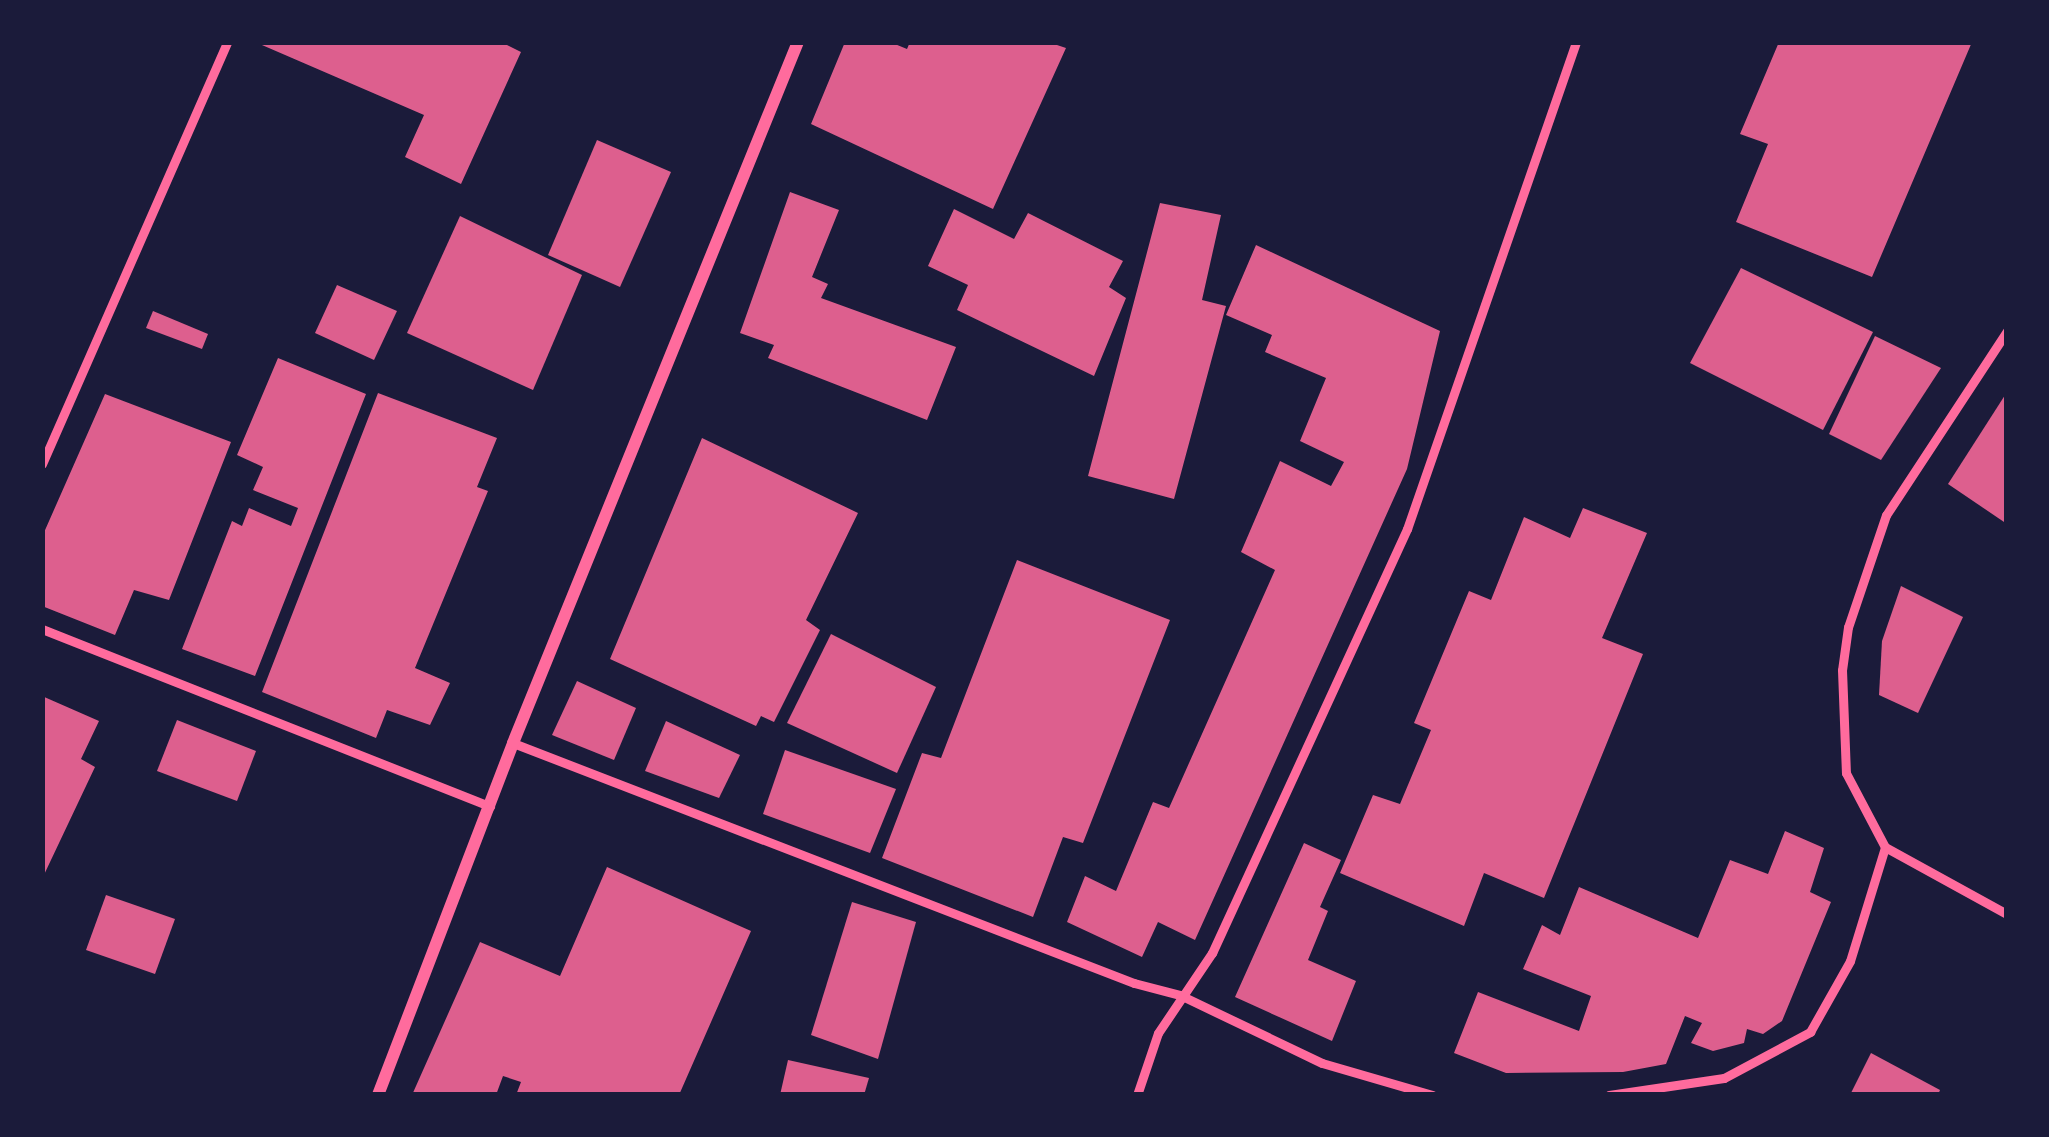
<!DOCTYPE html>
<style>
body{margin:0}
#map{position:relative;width:2049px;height:1137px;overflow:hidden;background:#1b1b3a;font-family:"PT Sans Narrow",sans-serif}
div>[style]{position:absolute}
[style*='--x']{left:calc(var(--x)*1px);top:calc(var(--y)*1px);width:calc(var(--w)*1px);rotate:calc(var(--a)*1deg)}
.building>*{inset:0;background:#dd5f8e}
.service>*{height:9px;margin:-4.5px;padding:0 4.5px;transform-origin:4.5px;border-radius:4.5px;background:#ff6b9d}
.minor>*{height:12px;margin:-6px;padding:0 6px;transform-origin:6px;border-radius:6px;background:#ff6b9d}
span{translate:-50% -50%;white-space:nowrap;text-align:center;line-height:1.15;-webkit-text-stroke:9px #1b1b3a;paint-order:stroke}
.frame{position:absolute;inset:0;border:45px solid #1b1b3a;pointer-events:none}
</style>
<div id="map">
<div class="building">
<div style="clip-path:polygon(255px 42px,501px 42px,521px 52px,461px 184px,405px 157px,424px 115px)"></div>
<div style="clip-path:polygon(845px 42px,890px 42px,907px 49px,910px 42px,1048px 42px,1066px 48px,993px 209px,811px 124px)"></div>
<div style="clip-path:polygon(1779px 42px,1972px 42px,1872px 277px,1736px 222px,1768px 144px,1740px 134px)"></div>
<div style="clip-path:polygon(597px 140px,671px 172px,620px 287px,548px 255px)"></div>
<div style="clip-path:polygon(790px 192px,839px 210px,812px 277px,828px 284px,821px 298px,956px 347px,927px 420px,768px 358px,774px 345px,740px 333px)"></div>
<div style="clip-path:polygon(1160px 203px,1221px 215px,1202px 300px,1226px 306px,1174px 499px,1088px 476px)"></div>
<div style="clip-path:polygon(954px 209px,1014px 239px,1028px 213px,1123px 261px,1109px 287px,1126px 298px,1094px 376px,957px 310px,968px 285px,928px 266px)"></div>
<div style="clip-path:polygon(460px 216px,582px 275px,533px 390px,407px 333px)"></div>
<div style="clip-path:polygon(1256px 245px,1440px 331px,1407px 469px,1195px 940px,1158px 922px,1142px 957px,1067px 922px,1085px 876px,1116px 891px,1153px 802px,1169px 808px,1275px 570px,1241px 552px,1280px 461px,1331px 486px,1344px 462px,1300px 441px,1326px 378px,1265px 352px,1272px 335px,1226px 315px)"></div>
<div style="clip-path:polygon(1741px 268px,1873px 332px,1823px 430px,1690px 363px)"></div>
<div style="clip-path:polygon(337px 285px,397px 311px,374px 360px,315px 333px)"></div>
<div style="clip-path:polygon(153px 311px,208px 334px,202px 349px,146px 328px)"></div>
<div style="clip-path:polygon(1875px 336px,1941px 368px,1881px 460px,1829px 434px)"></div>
<div style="clip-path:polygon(278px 358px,366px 394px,255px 676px,182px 649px,232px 521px,242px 526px,249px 508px,291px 526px,298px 508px,253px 490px,263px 467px,237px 455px)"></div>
<div style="clip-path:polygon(2007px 392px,2007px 524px,1948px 484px)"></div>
<div style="clip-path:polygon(378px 393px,497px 438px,477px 487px,488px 491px,415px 668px,450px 683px,430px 725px,387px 710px,376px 738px,262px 692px)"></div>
<div style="clip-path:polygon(105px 394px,231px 442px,169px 600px,134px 590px,115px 635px,42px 606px,42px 537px)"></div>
<div style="clip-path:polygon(702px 438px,858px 513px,806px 620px,820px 630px,774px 722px,761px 716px,756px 726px,610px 659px)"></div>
<div style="clip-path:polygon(1583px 508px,1647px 533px,1602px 638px,1643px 654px,1544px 898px,1484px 873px,1464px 926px,1340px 873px,1373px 795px,1400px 804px,1431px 730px,1414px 723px,1469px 591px,1491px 600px,1524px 517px,1570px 538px)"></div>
<div style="clip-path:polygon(1017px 560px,1170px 620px,1083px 843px,1063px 837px,1033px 917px,882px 858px,922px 753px,941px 758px)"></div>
<div style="clip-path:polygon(1901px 586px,1963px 617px,1918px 713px,1879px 695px,1882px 641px)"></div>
<div style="clip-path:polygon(831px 634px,936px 687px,897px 773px,787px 723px)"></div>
<div style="clip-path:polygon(577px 681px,636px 708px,614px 760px,552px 735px)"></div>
<div style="clip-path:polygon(42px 696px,99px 721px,81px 759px,95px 767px,42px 879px)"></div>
<div style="clip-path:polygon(177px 720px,256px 751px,237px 801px,157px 771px)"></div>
<div style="clip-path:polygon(666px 721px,740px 755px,719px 798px,645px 771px)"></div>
<div style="clip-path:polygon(785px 750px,896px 789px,870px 853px,763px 814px)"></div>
<div style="clip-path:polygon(1785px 831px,1824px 848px,1810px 892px,1831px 902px,1782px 1021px,1763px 1034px,1747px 1029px,1744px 1043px,1713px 1051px,1691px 1043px,1702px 1023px,1685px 1016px,1666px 1064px,1623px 1072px,1506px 1073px,1454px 1053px,1478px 992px,1579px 1031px,1591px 996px,1523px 969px,1542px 925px,1560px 935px,1579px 887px,1698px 938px,1730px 860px,1768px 874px)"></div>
<div style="clip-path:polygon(1304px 843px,1341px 860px,1320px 907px,1328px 911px,1308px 960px,1356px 981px,1332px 1041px,1235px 997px)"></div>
<div style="clip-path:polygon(607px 867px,751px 931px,679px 1095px,516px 1095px,521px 1082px,503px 1076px,496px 1095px,412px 1095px,480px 942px,560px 976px)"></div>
<div style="clip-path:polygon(106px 895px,175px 919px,155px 974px,86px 950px)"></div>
<div style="clip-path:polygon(852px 902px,916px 922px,878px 1059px,811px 1035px)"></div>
<div style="clip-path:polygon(1871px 1053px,1940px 1090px,1938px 1095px,1850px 1095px)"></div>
<div style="clip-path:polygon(788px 1060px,869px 1078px,864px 1095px,780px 1095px)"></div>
</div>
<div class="service">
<div style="--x:2007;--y:331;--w:220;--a:123.3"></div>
<div style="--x:1886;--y:515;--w:118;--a:108.7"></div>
<div style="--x:1848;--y:627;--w:43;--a:97.9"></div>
<div style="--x:1842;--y:670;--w:103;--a:87.8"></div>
<div style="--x:1846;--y:773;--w:84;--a:62.2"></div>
<div style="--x:1885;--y:847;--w:139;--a:28.8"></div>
<div style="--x:42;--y:464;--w:461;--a:-66.3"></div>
<div style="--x:42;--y:629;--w:482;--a:21.6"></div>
<div style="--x:513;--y:743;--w:666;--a:21.13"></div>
<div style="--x:1134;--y:983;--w:48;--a:14.6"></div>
<div style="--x:1180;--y:995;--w:157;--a:25.6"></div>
<div style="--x:1322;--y:1063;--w:115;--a:16.2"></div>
<div style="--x:1137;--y:1095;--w:65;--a:-71.3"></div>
<div style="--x:1158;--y:1033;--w:97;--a:-56"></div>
<div style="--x:1212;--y:953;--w:467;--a:-65.3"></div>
<div style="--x:1407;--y:529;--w:515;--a:-70.86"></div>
<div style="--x:1609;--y:1095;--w:116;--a:-8.4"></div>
<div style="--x:1724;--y:1078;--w:98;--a:-28.1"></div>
<div style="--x:1810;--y:1032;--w:81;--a:-60.6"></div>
<div style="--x:1850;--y:961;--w:119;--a:-72.9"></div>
</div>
<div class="minor">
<div style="--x:378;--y:1095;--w:377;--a:-69"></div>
<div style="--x:513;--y:743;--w:757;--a:-67.88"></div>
</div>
<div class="frame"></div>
</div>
